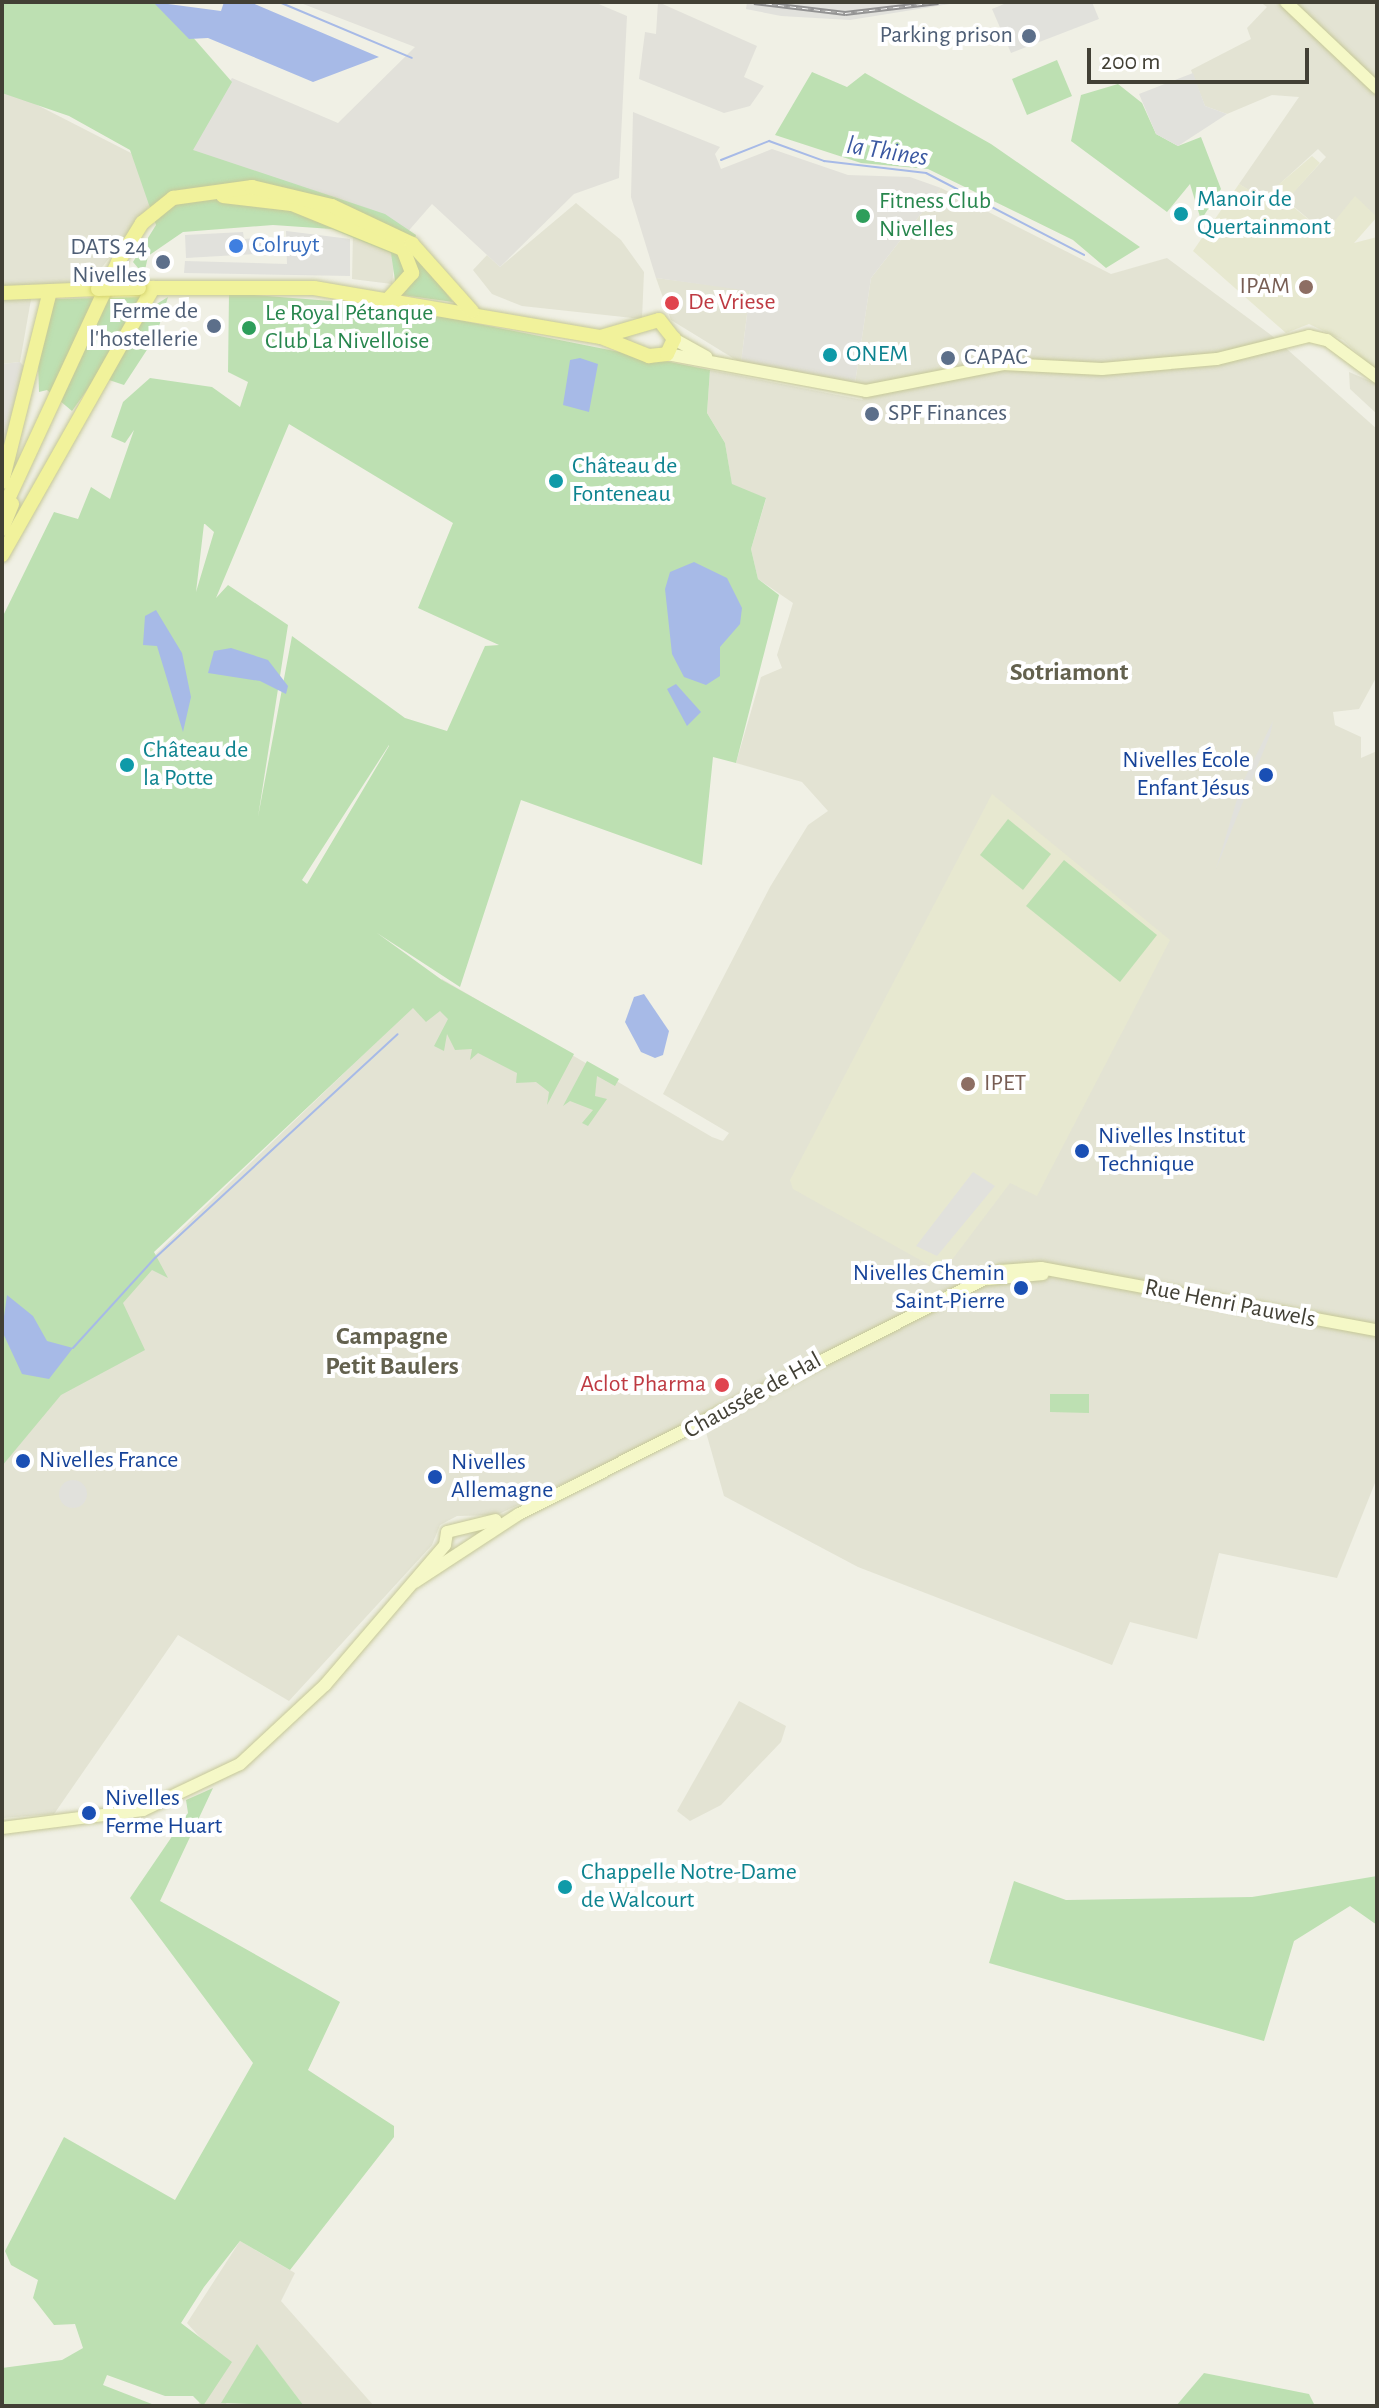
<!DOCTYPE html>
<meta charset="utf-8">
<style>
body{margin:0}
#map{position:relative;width:1379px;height:2408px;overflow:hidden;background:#f0f0e5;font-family:"Alegreya Sans",sans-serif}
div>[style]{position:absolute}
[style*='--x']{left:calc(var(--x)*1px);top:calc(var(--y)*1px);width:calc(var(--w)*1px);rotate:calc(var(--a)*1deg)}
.residential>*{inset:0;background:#e3e3d3}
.industrial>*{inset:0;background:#e2e1da}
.education>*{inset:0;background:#e7e8d0}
.green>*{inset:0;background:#bde0b2}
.parking>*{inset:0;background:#e1e1dc}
.round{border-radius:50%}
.water>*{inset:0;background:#a7bae7}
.stream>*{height:2px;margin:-1px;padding:0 1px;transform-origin:1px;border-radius:1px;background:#a7bae7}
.roads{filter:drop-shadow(0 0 2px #c6c897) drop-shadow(0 0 2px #c6c897)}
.secondary>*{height:12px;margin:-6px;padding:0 6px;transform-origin:6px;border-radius:6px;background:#f5f8c7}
.primary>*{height:14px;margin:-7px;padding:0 7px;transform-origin:7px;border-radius:7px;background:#f1f29b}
.rail>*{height:5px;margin-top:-2.5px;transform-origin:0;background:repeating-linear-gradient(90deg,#fff 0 6px,#939393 0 12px);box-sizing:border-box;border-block:2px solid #939393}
.bridges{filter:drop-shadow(0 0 2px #d5d46e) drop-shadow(0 0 2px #d5d46e)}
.primary-bridge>*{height:14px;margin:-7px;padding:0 7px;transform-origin:7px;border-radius:7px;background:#f1f29b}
.dots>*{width:22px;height:22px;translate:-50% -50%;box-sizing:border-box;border:4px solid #fff;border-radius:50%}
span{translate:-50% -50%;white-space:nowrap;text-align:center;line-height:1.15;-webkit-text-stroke:8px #fff;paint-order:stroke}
.service-label{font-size:24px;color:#4e5e75}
.right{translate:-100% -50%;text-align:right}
.left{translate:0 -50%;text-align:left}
.culture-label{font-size:24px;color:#0d838f}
.leisure-label{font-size:24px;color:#27864d}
.shop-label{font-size:24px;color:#366cbe}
.education-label{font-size:24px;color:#785e54}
.health-label{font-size:24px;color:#be3a42}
.transit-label{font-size:24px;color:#164399}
.street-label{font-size:24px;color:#424035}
.water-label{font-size:26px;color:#3b58a1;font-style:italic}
.neighbourhood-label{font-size:26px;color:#63614e;font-weight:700}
.frame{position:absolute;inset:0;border:4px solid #424035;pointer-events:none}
.scale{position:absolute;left:1087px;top:48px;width:222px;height:36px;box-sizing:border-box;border:4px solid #424035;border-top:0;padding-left:10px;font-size:24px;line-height:28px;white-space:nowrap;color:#424035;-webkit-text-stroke:6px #fff;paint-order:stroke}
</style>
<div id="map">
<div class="residential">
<div style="clip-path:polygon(1260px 2px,1377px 2px,1377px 217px,1338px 220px,1325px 233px,1286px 200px,1326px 157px,1318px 149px,1263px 199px,1239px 184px,1299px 97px,1272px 95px,1227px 114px,1205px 106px,1191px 70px,1251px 39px,1247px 28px,1267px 7px)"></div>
<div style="clip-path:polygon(2px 87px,131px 153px,155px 199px,89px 284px,33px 288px,20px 362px,2px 364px)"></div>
<div style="clip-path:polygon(941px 188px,1111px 274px,1167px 258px,1271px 335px,1377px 429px,1377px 676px,1359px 709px,1333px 712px,1335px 725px,1361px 737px,1361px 758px,1377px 751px,1377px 1478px,1337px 1578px,1219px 1553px,1197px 1639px,1130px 1622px,1112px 1665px,858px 1567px,724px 1496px,702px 1418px,497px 1515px,457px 1516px,440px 1525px,432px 1545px,289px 1701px,178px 1635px,54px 1814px,2px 1818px,2px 1274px,82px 1325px,442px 979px,712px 1137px,723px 1141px,729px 1133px,663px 1094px,770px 887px,808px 825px,828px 811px,802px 782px,736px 763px,761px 677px,782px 668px,777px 655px,793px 603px,758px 579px,751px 549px,766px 499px,732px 485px,725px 443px,707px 413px,710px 370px,863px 400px,855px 383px,871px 278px)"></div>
<div style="clip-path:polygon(576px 203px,621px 240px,644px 272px,642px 319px,522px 306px,492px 294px,473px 270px,487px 255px,500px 267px)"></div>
<div style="clip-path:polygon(353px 233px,396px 251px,392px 284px,352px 279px)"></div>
<div style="clip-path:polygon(656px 278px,750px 290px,741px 363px,671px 320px)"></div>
<div style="clip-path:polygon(1349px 372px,1377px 384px,1377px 414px,1350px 389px)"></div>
<div style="clip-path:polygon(739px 1701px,786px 1726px,781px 1742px,721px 1805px,690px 1821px,677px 1811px)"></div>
<div style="clip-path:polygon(240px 2241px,295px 2273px,281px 2301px,374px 2406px,304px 2406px,257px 2345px,225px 2406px,197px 2406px,224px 2364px,187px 2323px)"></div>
</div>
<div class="industrial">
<div style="clip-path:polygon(298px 2px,594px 2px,627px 16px,619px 178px,574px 194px,500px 267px,432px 204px,404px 236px,185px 155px,232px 78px,338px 123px,415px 47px)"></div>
<div style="clip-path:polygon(658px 2px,757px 46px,744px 77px,764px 86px,750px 106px,724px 113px,639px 79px,645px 32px,656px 34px)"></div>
<div style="clip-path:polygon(633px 112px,720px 147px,715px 154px,721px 169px,772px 149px,848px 175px,910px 177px,941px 188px,871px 278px,855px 383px,741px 363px,750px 291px,656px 278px,631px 197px)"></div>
<div style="clip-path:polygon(20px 362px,31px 374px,2px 468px,2px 364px)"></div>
</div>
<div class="education">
<div style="clip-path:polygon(1312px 156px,1320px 163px,1286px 201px,1325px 233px,1355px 196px,1377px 217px,1354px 243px,1377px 237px,1377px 371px,1343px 340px,1309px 324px,1286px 333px,1193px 251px,1239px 184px,1263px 198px)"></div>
<div style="clip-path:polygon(992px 794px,1170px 940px,1037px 1196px,1010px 1183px,948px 1265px,963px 1276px,956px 1280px,793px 1189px,790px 1180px)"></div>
</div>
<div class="green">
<div style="clip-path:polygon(2px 2px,162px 2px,232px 82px,193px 150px,385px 214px,416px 235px,405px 275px,396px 287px,391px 253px,332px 229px,273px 225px,183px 232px,148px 256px,144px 275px,133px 262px,156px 225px,130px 150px,69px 116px,2px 93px)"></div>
<div style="clip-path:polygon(1057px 60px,1072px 96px,1027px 115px,1012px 79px)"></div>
<div style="clip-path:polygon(812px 72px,847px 87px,865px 73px,991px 144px,1140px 247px,1106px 268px,1073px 240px,928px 169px,861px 163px,775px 135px)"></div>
<div style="clip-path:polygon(1118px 84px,1142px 103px,1156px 134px,1178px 146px,1201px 137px,1221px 189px,1201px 220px,1190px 184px,1167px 212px,1071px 141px,1081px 95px)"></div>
<div style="clip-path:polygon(415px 253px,453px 302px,402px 295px,414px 280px)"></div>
<div style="clip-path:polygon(evenodd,229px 293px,383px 305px,710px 370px,707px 413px,725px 443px,732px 484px,766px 498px,751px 549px,758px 579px,779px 595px,736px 763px,713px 757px,702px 865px,521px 800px,460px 987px,377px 933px,442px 980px,574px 1054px,547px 1105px,549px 1092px,536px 1082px,516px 1083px,517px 1073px,478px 1053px,470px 1060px,472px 1049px,455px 1050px,447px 1034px,444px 1051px,434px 1046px,448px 1019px,440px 1011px,426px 1022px,413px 1008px,154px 1252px,168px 1278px,152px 1270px,123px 1303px,145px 1350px,61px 1395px,2px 1466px,2px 618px,54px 512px,78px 519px,91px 487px,110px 499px,134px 430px,125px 443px,111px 437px,123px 402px,150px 378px,212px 387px,240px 407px,248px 382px,228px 372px,229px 293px,289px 424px,453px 523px,418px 608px,499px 645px,485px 646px,447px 731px,405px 718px,292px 636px,258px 817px,288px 625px,228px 585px,216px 598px,289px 424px,229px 293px,205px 524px,214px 532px,196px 592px,204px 524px,205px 524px,229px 293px,389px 745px,389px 746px,307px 884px,302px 880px,389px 745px)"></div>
<div style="clip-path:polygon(143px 297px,155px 305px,168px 297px,156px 336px,124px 385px,97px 376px,72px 411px,47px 390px,39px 392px,38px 363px,55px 299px)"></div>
<div style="clip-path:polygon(1008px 819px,1051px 854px,1023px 890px,980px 855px)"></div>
<div style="clip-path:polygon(1064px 860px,1157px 935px,1120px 982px,1026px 906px)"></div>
<div style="clip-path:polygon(587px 1061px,619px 1079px,615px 1086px,597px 1076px,595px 1096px,607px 1099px,588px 1126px,582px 1123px,593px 1110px,570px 1101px,563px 1106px)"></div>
<div style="clip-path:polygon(1050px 1394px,1089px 1394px,1089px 1413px,1050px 1412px)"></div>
<div style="clip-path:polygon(213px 1788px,160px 1901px,340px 2002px,308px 2070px,394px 2126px,394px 2137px,290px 2270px,240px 2241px,204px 2287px,181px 2323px,232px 2362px,203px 2406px,193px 2396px,165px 2396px,107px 2375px,103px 2385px,157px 2406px,2px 2406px,2px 2368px,62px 2360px,83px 2348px,75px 2324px,54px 2325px,33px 2298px,38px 2280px,11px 2265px,5px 2251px,64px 2137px,175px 2200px,253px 2063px,130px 1898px,188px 1813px,186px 1800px)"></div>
<div style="clip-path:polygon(1377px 1876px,1377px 1925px,1350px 1906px,1294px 1941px,1264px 2041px,989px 1963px,1014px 1881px,1066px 1900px,1252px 1897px)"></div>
<div style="clip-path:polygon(257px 2344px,304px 2406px,221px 2403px)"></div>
<div style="clip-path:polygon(1204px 2373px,1309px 2394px,1315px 2406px,1176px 2406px)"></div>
</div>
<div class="parking">
<div style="clip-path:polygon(747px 2px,962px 2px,850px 20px,781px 16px,746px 9px)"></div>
<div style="clip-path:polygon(1009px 2px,1092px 2px,1099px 19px,1011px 53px,992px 9px)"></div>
<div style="clip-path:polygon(1193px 73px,1205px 106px,1227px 114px,1178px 146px,1156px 134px,1139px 94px)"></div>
<div style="clip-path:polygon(286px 231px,350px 239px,350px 276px,184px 273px,185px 261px,287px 264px)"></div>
<div style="clip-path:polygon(243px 232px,244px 239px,271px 237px,272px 253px,186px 258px,185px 235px)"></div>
<div style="clip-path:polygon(1273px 721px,1270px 735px,1216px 869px,1241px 786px)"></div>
<div style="clip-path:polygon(973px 1172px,995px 1186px,937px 1256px,916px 1246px)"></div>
<div class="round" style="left:59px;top:1480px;width:28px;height:28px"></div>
</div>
<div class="water">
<div style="clip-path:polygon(153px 2px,221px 11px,224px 2px,250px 2px,379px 57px,313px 82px,208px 38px,189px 39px)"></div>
<div style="clip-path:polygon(580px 358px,598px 364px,589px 412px,563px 405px,570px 360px)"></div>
<div style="clip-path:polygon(694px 562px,727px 578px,742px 608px,740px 624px,720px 647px,720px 676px,706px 685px,684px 677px,672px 654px,665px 589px,670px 572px)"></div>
<div style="clip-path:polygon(156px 610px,182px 653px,191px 697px,183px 732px,157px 646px,143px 645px,145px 616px)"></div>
<div style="clip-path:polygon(231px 648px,268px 660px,288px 686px,286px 694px,260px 681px,208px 673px,214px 651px)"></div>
<div style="clip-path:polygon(676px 684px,701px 712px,687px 726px,667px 689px)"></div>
<div style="clip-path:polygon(644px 994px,669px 1031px,663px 1055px,655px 1058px,641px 1052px,625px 1022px,634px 997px)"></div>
<div style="clip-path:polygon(7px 1295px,33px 1316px,47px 1341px,73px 1348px,49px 1379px,22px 1374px,2px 1331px)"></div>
</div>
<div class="stream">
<div style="--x:279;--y:2;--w:144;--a:22.8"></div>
<div style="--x:721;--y:160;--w:52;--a:-21.6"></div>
<div style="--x:769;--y:141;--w:59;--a:20"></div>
<div style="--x:824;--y:161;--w:103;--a:6.7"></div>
<div style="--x:926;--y:173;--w:178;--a:27.4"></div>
<div style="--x:73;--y:1348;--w:122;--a:-47.7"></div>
<div style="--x:155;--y:1258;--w:330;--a:-42.7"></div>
</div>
<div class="roads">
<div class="secondary">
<div style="--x:1286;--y:2;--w:125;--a:43.4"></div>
<div style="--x:674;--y:339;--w:37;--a:29"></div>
<div style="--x:667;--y:354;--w:202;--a:10.5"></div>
<div style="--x:866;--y:391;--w:140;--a:-11.1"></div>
<div style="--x:1003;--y:364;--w:99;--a:2.9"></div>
<div style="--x:1102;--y:369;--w:115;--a:-5"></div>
<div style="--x:1217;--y:359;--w:95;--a:-14"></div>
<div style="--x:1309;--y:336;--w:18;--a:13"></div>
<div style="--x:1327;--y:340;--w:62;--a:36.5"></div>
<div style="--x:988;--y:1279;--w:55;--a:-5.2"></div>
<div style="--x:415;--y:1582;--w:124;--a:-33.2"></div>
<div style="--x:519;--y:1514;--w:539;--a:-26.8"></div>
<div style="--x:1000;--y:1271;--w:41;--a:-4.2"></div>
<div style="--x:1041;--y:1268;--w:342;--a:10.5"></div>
<div style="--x:2;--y:1828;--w:142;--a:-7.3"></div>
<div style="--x:143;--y:1810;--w:107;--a:-25.4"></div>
<div style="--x:240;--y:1764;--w:116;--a:-42.9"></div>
<div style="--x:325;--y:1685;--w:184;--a:-49.4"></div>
<div style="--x:445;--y:1545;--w:13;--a:-81"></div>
<div style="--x:447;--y:1532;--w:50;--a:-13.8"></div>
</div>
<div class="primary">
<div style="--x:223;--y:196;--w:69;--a:6.6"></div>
<div style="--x:292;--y:204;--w:120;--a:22.1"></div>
<div style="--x:403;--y:249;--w:26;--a:69"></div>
<div style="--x:412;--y:273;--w:36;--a:132"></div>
<div style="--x:139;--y:288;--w:175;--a:0"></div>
<div style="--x:314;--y:288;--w:291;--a:9.7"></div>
<div style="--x:601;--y:337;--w:52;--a:21.6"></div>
<div style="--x:649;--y:356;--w:18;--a:-6"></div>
<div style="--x:667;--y:354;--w:17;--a:-65"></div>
<div style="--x:674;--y:339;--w:24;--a:-128"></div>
<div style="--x:659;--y:320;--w:60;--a:163.7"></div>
<div style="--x:2;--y:293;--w:96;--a:-2.4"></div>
<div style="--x:2;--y:482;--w:197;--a:-75.9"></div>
<div style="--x:2;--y:512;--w:276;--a:-65.1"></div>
<div style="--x:118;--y:262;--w:46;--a:-58.4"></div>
<div style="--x:142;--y:223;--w:40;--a:-39"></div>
<div style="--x:173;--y:198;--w:80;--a:-7.9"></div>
<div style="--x:252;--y:187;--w:82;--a:13.4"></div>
<div style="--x:332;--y:206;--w:89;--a:25.4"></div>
<div style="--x:412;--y:244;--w:90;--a:48.2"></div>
<div style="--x:2;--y:529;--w:27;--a:-68"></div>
<div style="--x:2;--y:555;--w:307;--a:-60.5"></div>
</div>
</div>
<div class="rail">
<div style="--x:754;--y:2;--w:92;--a:6.9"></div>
<div style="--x:845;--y:13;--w:94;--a:-6.7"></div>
</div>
<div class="bridges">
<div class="primary-bridge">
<div style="--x:98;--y:289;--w:41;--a:-1.4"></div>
</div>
</div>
<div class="dots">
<div style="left:1029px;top:36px;background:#5c6f8a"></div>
<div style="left:1181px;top:214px;background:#0f9aa8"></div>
<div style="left:863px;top:216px;background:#2e9e5b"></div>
<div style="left:236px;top:246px;background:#3f7fe0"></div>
<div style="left:163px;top:262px;background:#5c6f8a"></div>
<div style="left:1306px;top:287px;background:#8d6e63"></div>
<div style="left:672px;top:303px;background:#e0444e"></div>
<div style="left:214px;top:326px;background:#5c6f8a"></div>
<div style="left:249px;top:328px;background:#2e9e5b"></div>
<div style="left:830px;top:355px;background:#0f9aa8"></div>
<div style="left:948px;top:358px;background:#5c6f8a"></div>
<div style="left:872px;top:414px;background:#5c6f8a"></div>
<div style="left:556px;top:481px;background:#0f9aa8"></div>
<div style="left:127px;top:765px;background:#0f9aa8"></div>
<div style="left:1266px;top:775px;background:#1a4fb4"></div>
<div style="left:968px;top:1084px;background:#8d6e63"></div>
<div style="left:1082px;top:1151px;background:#1a4fb4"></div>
<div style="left:1021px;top:1288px;background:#1a4fb4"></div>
<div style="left:722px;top:1385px;background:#e0444e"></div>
<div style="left:23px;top:1461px;background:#1a4fb4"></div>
<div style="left:435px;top:1477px;background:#1a4fb4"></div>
<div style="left:89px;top:1813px;background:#1a4fb4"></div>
<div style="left:565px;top:1887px;background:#0f9aa8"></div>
</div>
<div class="service-label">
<span class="right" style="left:1013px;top:36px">Parking prison</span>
<span class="right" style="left:147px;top:262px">DATS 24<br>Nivelles</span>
<span class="right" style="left:198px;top:326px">Ferme de<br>l'hostellerie</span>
<span class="left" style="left:964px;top:358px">CAPAC</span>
<span class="left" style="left:888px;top:414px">SPF Finances</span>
</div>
<div class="culture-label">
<span class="left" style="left:1197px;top:214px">Manoir de<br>Quertainmont</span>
<span class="left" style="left:846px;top:355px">ONEM</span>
<span class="left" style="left:572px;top:481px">Château de<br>Fonteneau</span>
<span class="left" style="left:143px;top:765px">Château de<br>la Potte</span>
<span class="left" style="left:581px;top:1887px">Chappelle Notre-Dame<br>de Walcourt</span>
</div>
<div class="leisure-label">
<span class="left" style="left:879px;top:216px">Fitness Club<br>Nivelles</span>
<span class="left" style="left:265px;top:328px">Le Royal Pétanque<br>Club La Nivelloise</span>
</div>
<div class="shop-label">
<span class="left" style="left:252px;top:246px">Colruyt</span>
</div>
<div class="education-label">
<span class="right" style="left:1290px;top:287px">IPAM</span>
<span class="left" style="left:984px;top:1084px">IPET</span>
</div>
<div class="health-label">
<span class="left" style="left:688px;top:303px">De Vriese</span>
<span class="right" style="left:706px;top:1385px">Aclot Pharma</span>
</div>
<div class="transit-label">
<span class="right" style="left:1250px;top:775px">Nivelles École<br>Enfant Jésus</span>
<span class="left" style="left:1098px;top:1151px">Nivelles Institut<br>Technique</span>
<span class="right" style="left:1005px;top:1288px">Nivelles Chemin<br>Saint-Pierre</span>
<span class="left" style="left:39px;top:1461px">Nivelles France</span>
<span class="left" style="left:451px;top:1477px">Nivelles<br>Allemagne</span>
<span class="left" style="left:105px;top:1813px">Nivelles<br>Ferme Huart</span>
</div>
<div class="street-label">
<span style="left:1230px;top:1304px;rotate:11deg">Rue Henri Pauwels</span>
<span style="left:753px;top:1396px;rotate:-29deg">Chaussée de Hal</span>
</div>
<div class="water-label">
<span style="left:887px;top:152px;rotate:9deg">la Thines</span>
</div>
<div class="neighbourhood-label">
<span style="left:1069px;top:673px">Sotriamont</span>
<span style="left:392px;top:1352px">Campagne<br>Petit Baulers</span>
</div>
<div class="frame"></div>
<div class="scale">200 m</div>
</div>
